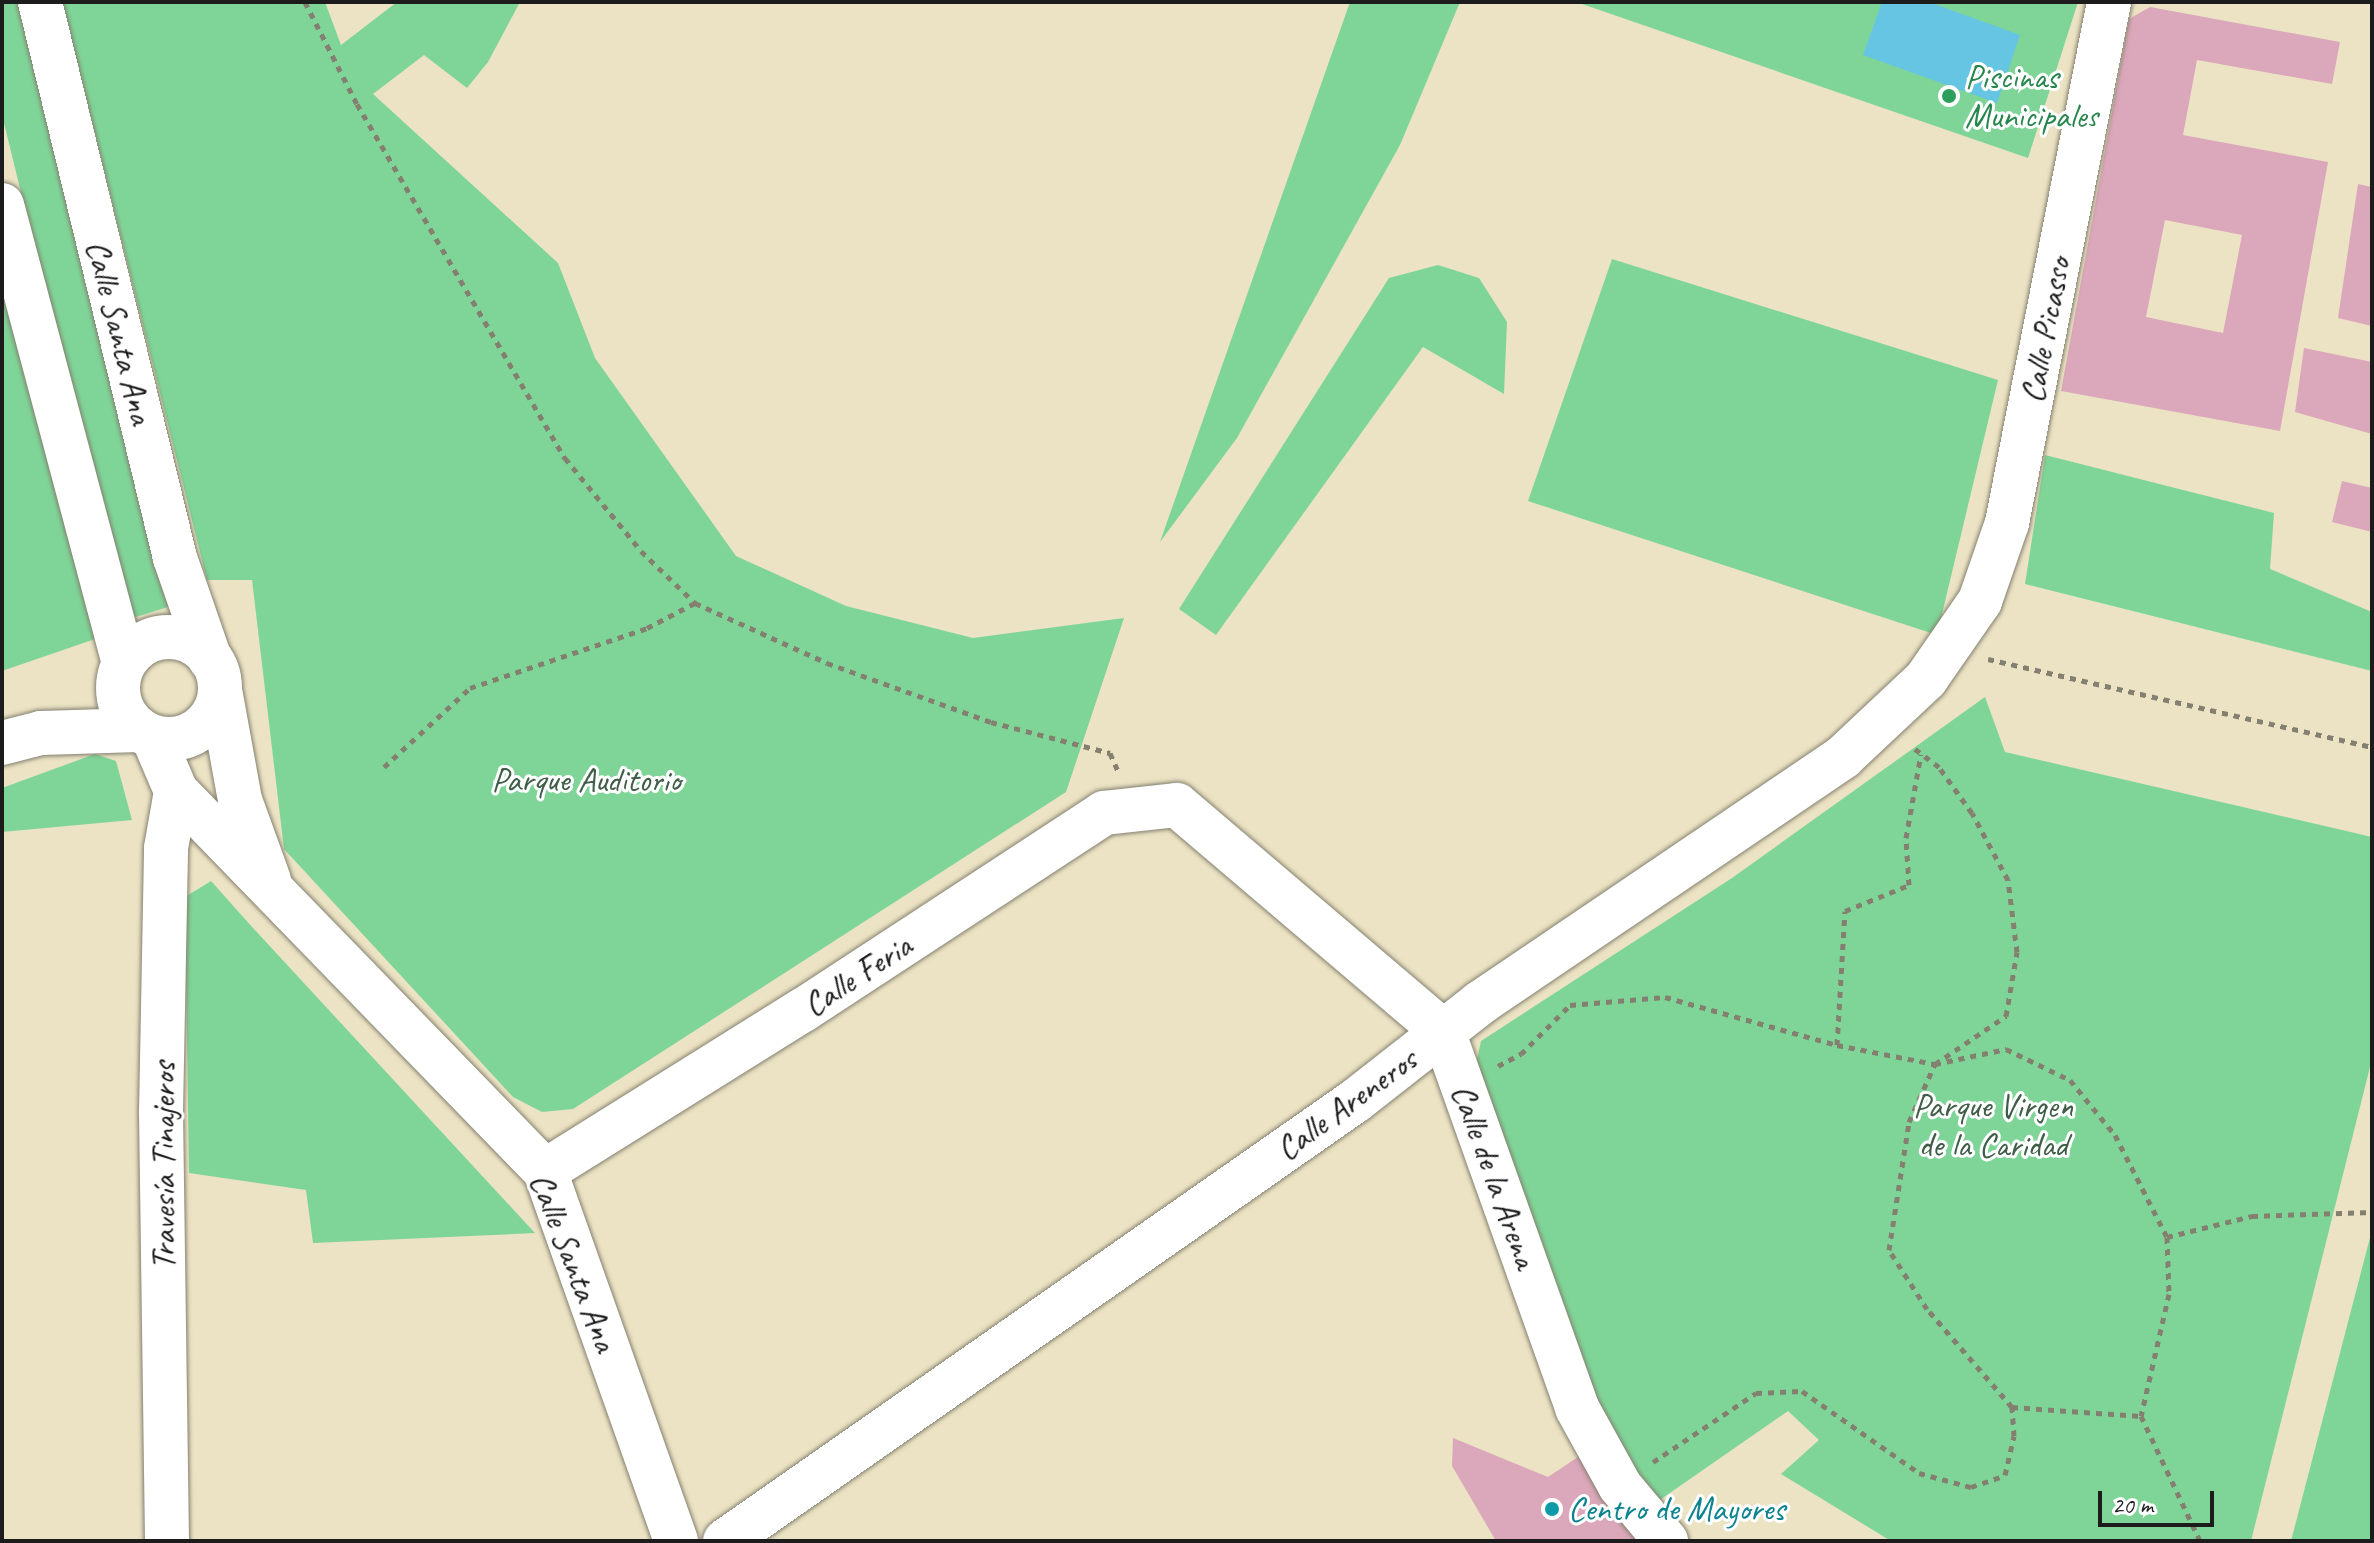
<!DOCTYPE html>
<meta charset="utf-8">
<style>
body{margin:0}
#map{position:relative;width:2374px;height:1543px;overflow:hidden;background:#ece3c4;font-family:Caveat,sans-serif}
div>[style]{position:absolute}
[style*='--x']{left:calc(var(--x)*1px);top:calc(var(--y)*1px);width:calc(var(--w)*1px);rotate:calc(var(--a)*1deg)}
.green>*{inset:0;background:#7fd598}
.water>*{inset:0;background:#65c5e3}
.building>*{inset:0;background:#dba7ba}
.path>*{height:5px;margin-top:-2.5px;transform-origin:0;background:repeating-linear-gradient(90deg,#848070 0 6px,transparent 0 12px)}
.roads{filter:drop-shadow(0 0 2px #848070) drop-shadow(0 0 2px #848070)}
.minor>*{height:44px;margin:-22px;padding:0 22px;transform-origin:22px;border-radius:22px;background:#fff}
.minor>.ring{margin:-22px;padding:0;box-sizing:content-box;background:none;border:44px solid #fff;border-radius:50%}
.dots>*{width:22px;height:22px;translate:-50% -50%;box-sizing:border-box;border:4px solid #fff;border-radius:50%}
span{translate:-50% -50%;white-space:nowrap;text-align:center;line-height:1.15;-webkit-text-stroke:6px #fff;paint-order:stroke}
.leisure-label{font-size:34px;color:#27864d}
.left{translate:0 -50%;text-align:left}
.street-label{font-size:34px;color:#1c1c1c}
.park-label{font-size:34px;color:#3f5d47}
.culture-label{font-size:34px;color:#0d838f}
.frame{position:absolute;inset:0;border:4px solid #1c1c1c;pointer-events:none}
.scale{position:absolute;left:2098px;top:1491px;width:116px;height:36px;box-sizing:border-box;border:4px solid #1c1c1c;border-top:0;padding-left:10px;font-size:24px;line-height:28px;white-space:nowrap;color:#1c1c1c;-webkit-text-stroke:6px #fff;paint-order:stroke}
</style>
<div id="map">
<div class="green">
<div style="clip-path:polygon(2px 2px,20px 2px,168px 607px,126px 620px,2px 115px)"></div>
<div style="clip-path:polygon(62px 2px,325px 2px,341px 45px,397px 2px,520px 2px,488px 62px,467px 88px,424px 55px,373px 94px,558px 263px,595px 358px,736px 556px,846px 606px,973px 638px,1124px 618px,1066px 792px,573px 1109px,542px 1112px,513px 1097px,284px 849px,252px 580px,207px 580px)"></div>
<div style="clip-path:polygon(1350px 2px,1460px 2px,1400px 145px,1237px 438px,1160px 542px)"></div>
<div style="clip-path:polygon(2078px 2px,2028px 158px,1582px 4px,1583px 2px)"></div>
<div style="clip-path:polygon(2px 255px,95px 639px,2px 671px)"></div>
<div style="clip-path:polygon(1612px 259px,1998px 380px,1937px 635px,1528px 501px)"></div>
<div style="clip-path:polygon(1438px 265px,1479px 278px,1507px 322px,1504px 394px,1423px 347px,1216px 635px,1179px 609px,1389px 278px)"></div>
<div style="clip-path:polygon(2045px 455px,2274px 513px,2270px 569px,2372px 612px,2372px 671px,2025px 584px)"></div>
<div style="clip-path:polygon(1985px 697px,2005px 752px,2372px 837px,2372px 1059px,2251px 1541px,1891px 1541px,1781px 1474px,1819px 1440px,1788px 1411px,1654px 1504px,1591px 1413px,1475px 1069px,1481px 1041px,1732px 878px)"></div>
<div style="clip-path:polygon(95px 754px,116px 761px,132px 820px,2px 832px,2px 788px)"></div>
<div style="clip-path:polygon(211px 881px,253px 928px,535px 1233px,313px 1243px,306px 1190px,189px 1173px,185px 897px)"></div>
<div style="clip-path:polygon(2372px 1230px,2372px 1541px,2291px 1541px)"></div>
</div>
<div class="water">
<div style="clip-path:polygon(1882px 2px,1929px 2px,2020px 35px,1997px 103px,1863px 55px)"></div>
</div>
<div class="building">
<div style="clip-path:polygon(evenodd,2150px 7px,2340px 42px,2332px 84px,2197px 60px,2183px 135px,2328px 162px,2280px 431px,2061px 391px,2129px 19px,2150px 7px,2165px 220px,2242px 235px,2223px 333px,2146px 317px,2165px 220px)"></div>
<div style="clip-path:polygon(2358px 184px,2372px 187px,2372px 326px,2338px 318px)"></div>
<div style="clip-path:polygon(2304px 348px,2372px 362px,2372px 434px,2295px 412px)"></div>
<div style="clip-path:polygon(2342px 481px,2372px 488px,2372px 532px,2332px 522px)"></div>
<div style="clip-path:polygon(1453px 1438px,1548px 1477px,1587px 1451px,1649px 1541px,1496px 1541px,1452px 1466px)"></div>
</div>
<div class="path">
<div style="--x:305;--y:2;--w:114;--a:63"></div>
<div style="--x:357;--y:104;--w:411;--a:59.6"></div>
<div style="--x:565;--y:458;--w:120;--a:50.7"></div>
<div style="--x:641;--y:551;--w:75;--a:43.9"></div>
<div style="--x:695;--y:603;--w:145;--a:24.4"></div>
<div style="--x:827;--y:663;--w:174;--a:19.8"></div>
<div style="--x:991;--y:722;--w:123;--a:14.6"></div>
<div style="--x:1110;--y:753;--w:20;--a:66"></div>
<div style="--x:1988;--y:659;--w:394;--a:12.9"></div>
<div style="--x:384;--y:767;--w:117;--a:-42.6"></div>
<div style="--x:470;--y:688;--w:187;--a:-18.7"></div>
<div style="--x:647;--y:628;--w:54;--a:-27.5"></div>
<div style="--x:1837;--y:1045;--w:134;--a:-86.6"></div>
<div style="--x:1845;--y:911;--w:69;--a:-22.1"></div>
<div style="--x:1909;--y:885;--w:47;--a:-93.7"></div>
<div style="--x:1906;--y:838;--w:85;--a:-79.9"></div>
<div style="--x:1498;--y:1066;--w:26;--a:-28"></div>
<div style="--x:1521;--y:1054;--w:69;--a:-45"></div>
<div style="--x:1570;--y:1005;--w:95;--a:-4.8"></div>
<div style="--x:1665;--y:997;--w:179;--a:15.6"></div>
<div style="--x:1837;--y:1045;--w:100;--a:11"></div>
<div style="--x:1935;--y:1064;--w:73;--a:-11.9"></div>
<div style="--x:2006;--y:1049;--w:71;--a:25.8"></div>
<div style="--x:2070;--y:1080;--w:71;--a:50.7"></div>
<div style="--x:2115;--y:1135;--w:114;--a:63"></div>
<div style="--x:2167;--y:1237;--w:57;--a:88"></div>
<div style="--x:2169;--y:1294;--w:125;--a:102.9"></div>
<div style="--x:2141;--y:1416;--w:138;--a:64.7"></div>
<div style="--x:2167;--y:1237;--w:88;--a:-13.9"></div>
<div style="--x:2252;--y:1216;--w:120;--a:-1.9"></div>
<div style="--x:2012;--y:1407;--w:129;--a:4"></div>
<div style="--x:1653;--y:1462;--w:124;--a:-33.8"></div>
<div style="--x:1756;--y:1393;--w:46;--a:-2.5"></div>
<div style="--x:1802;--y:1391;--w:143;--a:35"></div>
<div style="--x:1919;--y:1473;--w:54;--a:15.1"></div>
<div style="--x:1971;--y:1487;--w:36;--a:-19"></div>
<div style="--x:2005;--y:1475;--w:40;--a:-77"></div>
<div style="--x:2014;--y:1436;--w:29;--a:-94"></div>
<div style="--x:2012;--y:1407;--w:130;--a:-130.9"></div>
<div style="--x:1927;--y:1309;--w:70;--a:-122.8"></div>
<div style="--x:1889;--y:1250;--w:130;--a:-81.1"></div>
<div style="--x:1909;--y:1122;--w:64;--a:-65.9"></div>
<div style="--x:1935;--y:1064;--w:86;--a:-34.1"></div>
<div style="--x:2006;--y:1016;--w:65;--a:-80.2"></div>
<div style="--x:2017;--y:952;--w:73;--a:-97.1"></div>
<div style="--x:2008;--y:880;--w:76;--a:-118.2"></div>
<div style="--x:1972;--y:813;--w:57;--a:-125.7"></div>
<div style="--x:1939;--y:767;--w:34;--a:-143"></div>
</div>
<div class="roads">
<div class="minor">
<div style="--x:40;--y:2;--w:572;--a:76.35"></div>
<div style="--x:175;--y:558;--w:107;--a:70.9"></div>
<div style="--x:2;--y:205;--w:474;--a:75.1"></div>
<div class="ring" style="left:118px;top:637px;width:58px;height:58px"></div>
<div style="--x:220;--y:690;--w:112;--a:79.7"></div>
<div style="--x:240;--y:800;--w:85;--a:70.1"></div>
<div style="--x:153;--y:737;--w:59;--a:66.9"></div>
<div style="--x:176;--y:791;--w:530;--a:45.84"></div>
<div style="--x:545;--y:1171;--w:393;--a:70.5"></div>
<div style="--x:2;--y:743;--w:40;--a:-14.4"></div>
<div style="--x:41;--y:733;--w:98;--a:-1.8"></div>
<div style="--x:545;--y:1171;--w:304;--a:-32"></div>
<div style="--x:803;--y:1010;--w:360;--a:-33.2"></div>
<div style="--x:1104;--y:813;--w:73;--a:-6.3"></div>
<div style="--x:1177;--y:805;--w:349;--a:40.4"></div>
<div style="--x:1443;--y:1031;--w:400;--a:70.4"></div>
<div style="--x:1577;--y:1408;--w:89;--a:61.1"></div>
<div style="--x:1620;--y:1486;--w:72;--a:50.1"></div>
<div style="--x:167;--y:1541;--w:429;--a:-90.8"></div>
<div style="--x:161;--y:1112;--w:264;--a:-88.9"></div>
<div style="--x:166;--y:848;--w:58;--a:-80"></div>
<div style="--x:725;--y:1541;--w:768;--a:-34.93"></div>
<div style="--x:1355;--y:1101;--w:159;--a:-38.1"></div>
<div style="--x:1480;--y:1003;--w:439;--a:-34.1"></div>
<div style="--x:1843;--y:757;--w:114;--a:-43.2"></div>
<div style="--x:1926;--y:679;--w:95;--a:-55.3"></div>
<div style="--x:1980;--y:601;--w:83;--a:-70.9"></div>
<div style="--x:2007;--y:523;--w:531;--a:-78.92"></div>
</div>
</div>
<div class="dots">
<div style="left:1949px;top:96px;background:#2e9e5b"></div>
<div style="left:1552px;top:1509px;background:#0f9aa8"></div>
</div>
<div class="leisure-label">
<span class="left" style="left:1965px;top:96px">Piscinas<br>Municipales</span>
</div>
<div class="street-label">
<span style="left:2045px;top:330px;rotate:-79deg">Calle Picasso</span>
<span style="left:120px;top:332px;rotate:76deg">Calle Santa Ana</span>
<span style="left:857px;top:975px;rotate:-33deg">Calle Feria</span>
<span style="left:1346px;top:1104px;rotate:-36deg">Calle Areneros</span>
<span style="left:163px;top:1166px;rotate:-90deg">Travesía Tinajeros</span>
<span style="left:1495px;top:1176px;rotate:70deg">Calle de la Arena</span>
<span style="left:574px;top:1262px;rotate:69deg">Calle Santa Ana</span>
</div>
<div class="park-label">
<span style="left:586px;top:780px">Parque Auditorio</span>
<span style="left:1993px;top:1125px">Parque Virgen<br>de la Caridad</span>
</div>
<div class="culture-label">
<span class="left" style="left:1568px;top:1509px">Centro de Mayores</span>
</div>
<div class="frame"></div>
<div class="scale">20 m</div>
</div>
